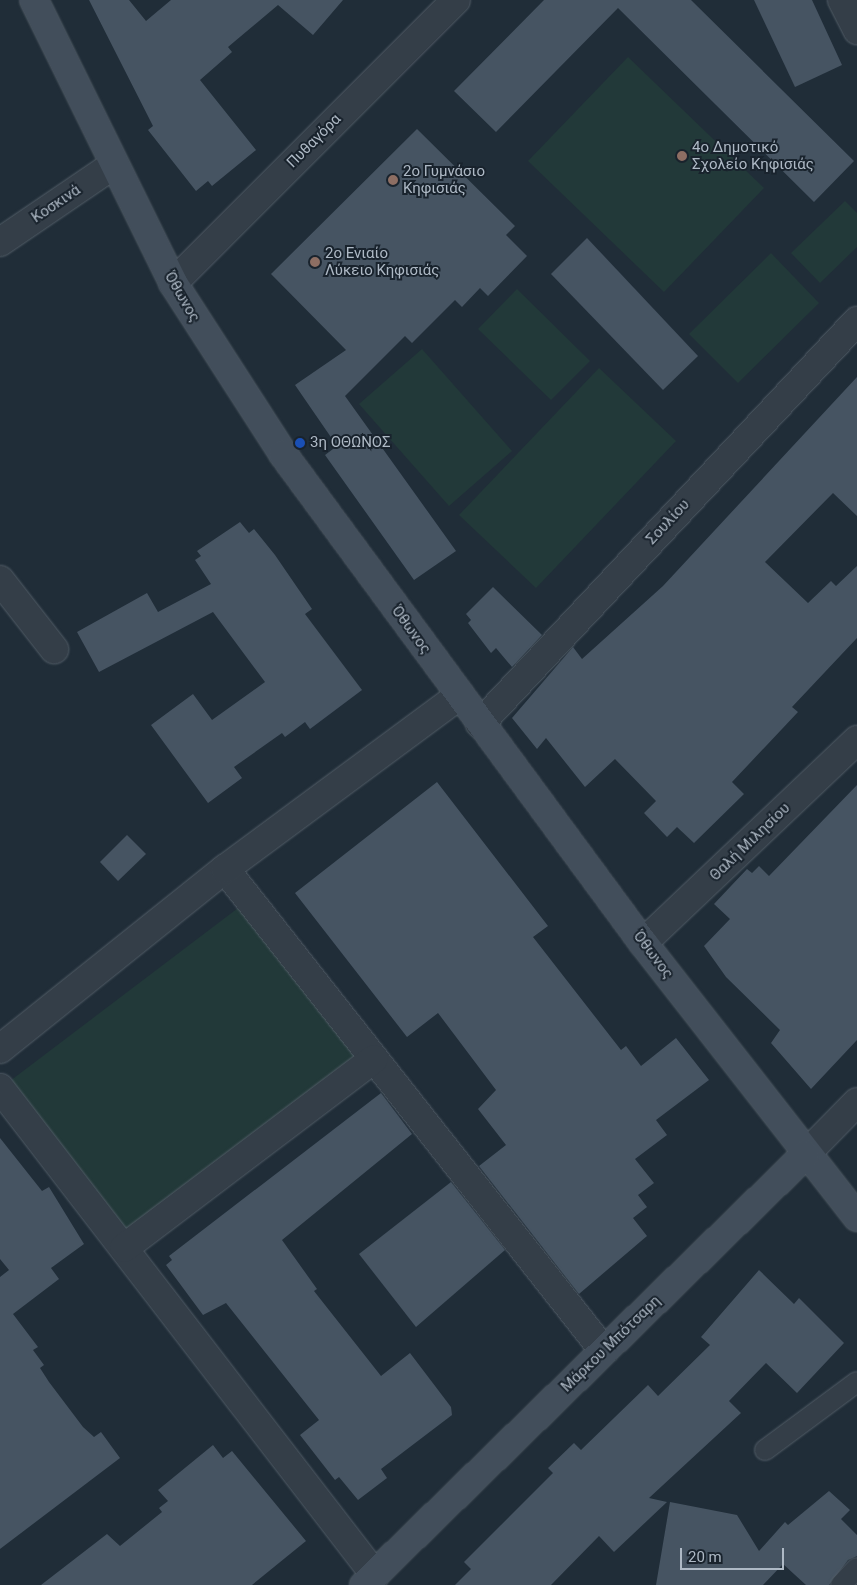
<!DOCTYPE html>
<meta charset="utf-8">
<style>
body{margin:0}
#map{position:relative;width:857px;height:1585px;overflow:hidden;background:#202d38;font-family:Roboto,sans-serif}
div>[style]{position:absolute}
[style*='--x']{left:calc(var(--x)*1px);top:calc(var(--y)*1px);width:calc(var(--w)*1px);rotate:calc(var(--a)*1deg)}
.green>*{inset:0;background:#223939}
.building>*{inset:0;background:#465462}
.roads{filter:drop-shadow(0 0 1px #515c66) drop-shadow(0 0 1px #515c66)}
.lane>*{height:20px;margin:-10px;padding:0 10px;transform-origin:10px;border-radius:10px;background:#343e48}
.street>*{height:28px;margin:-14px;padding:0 14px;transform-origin:14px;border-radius:14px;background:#343e48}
.secondary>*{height:28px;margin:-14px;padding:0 14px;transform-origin:14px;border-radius:14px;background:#424e5b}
.dots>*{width:14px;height:14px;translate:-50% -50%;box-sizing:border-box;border:2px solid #19232d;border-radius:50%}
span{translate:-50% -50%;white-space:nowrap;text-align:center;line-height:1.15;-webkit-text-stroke:4px #19232d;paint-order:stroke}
.street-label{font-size:15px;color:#aeb9c5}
.poi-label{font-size:15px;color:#aeb9c5}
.left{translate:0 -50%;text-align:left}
.scale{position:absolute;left:680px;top:1548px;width:104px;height:22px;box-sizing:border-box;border:2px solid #aeb9c5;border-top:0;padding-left:6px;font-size:15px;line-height:18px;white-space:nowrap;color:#aeb9c5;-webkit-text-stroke:4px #19232d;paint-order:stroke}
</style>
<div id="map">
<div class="green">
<div style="clip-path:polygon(628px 57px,764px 188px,664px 292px,528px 161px)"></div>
<div style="clip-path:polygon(845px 201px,857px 213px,857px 247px,820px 283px,791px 253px)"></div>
<div style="clip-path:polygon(771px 253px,819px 303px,738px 383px,689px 334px)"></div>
<div style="clip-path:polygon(517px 289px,590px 361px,551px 400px,478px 329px)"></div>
<div style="clip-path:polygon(422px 349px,512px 451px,449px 506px,359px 404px)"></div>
<div style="clip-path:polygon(599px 368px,676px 441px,536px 588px,459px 515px)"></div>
<div style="clip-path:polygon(242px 905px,356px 1056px,124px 1231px,10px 1081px)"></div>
</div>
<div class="building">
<div style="clip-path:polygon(89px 0,129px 0,146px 21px,171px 0,343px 0,313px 35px,278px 5px,228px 47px,232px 52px,200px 80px,256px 150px,212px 186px,208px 181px,196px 191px,148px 130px,153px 126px)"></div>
<div style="clip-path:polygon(544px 0,691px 0,854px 161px,814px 202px,618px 8px,496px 132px,454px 91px)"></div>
<div style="clip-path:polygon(754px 0,812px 0,842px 65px,795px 87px)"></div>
<div style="clip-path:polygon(417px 129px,515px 226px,506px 235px,527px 256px,488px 296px,480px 288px,462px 307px,455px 300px,412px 343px,405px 336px,345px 396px,456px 551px,414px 580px,325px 455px,337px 446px,295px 385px,346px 350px,271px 274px)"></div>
<div style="clip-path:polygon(587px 238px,698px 356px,663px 390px,551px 274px)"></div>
<div style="clip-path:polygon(857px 377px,857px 516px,833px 493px,765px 562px,808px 603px,831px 581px,836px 586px,857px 566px,857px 638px,792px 707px,798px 712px,732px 782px,744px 794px,694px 843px,677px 827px,667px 837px,644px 813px,656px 801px,615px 759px,585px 787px,546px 738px,537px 749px,512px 718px,573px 647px,582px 659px,663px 586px)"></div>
<div style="clip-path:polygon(240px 522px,249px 533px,254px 529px,275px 555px,312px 609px,305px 614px,362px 690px,310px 729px,305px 722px,285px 737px,282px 733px,234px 767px,242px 778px,208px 803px,151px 725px,193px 694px,212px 720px,265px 682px,213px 612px,99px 672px,77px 632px,147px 593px,158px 612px,211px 584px,195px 560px,201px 556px,197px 551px)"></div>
<div style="clip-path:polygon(493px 587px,542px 635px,512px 667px,496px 648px,491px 653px,468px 623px,471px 620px,466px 614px)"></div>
<div style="clip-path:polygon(437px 782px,548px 926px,533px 937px,621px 1050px,626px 1046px,641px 1066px,676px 1038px,709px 1080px,656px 1120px,667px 1135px,635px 1159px,654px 1183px,638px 1195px,647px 1207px,633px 1218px,647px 1236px,579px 1294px,479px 1166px,506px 1145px,478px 1109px,496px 1090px,438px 1013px,407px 1037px,295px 893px)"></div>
<div style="clip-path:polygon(857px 785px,857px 1040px,811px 1089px,771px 1043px,780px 1030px,726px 977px,704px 946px,730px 919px,714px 904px,747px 869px,752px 873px,759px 866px,769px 876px)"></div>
<div style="clip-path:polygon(127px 835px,146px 854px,118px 881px,100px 862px)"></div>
<div style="clip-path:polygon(381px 1093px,412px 1134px,282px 1240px,317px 1289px,314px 1291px,381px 1376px,410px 1353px,451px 1407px,452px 1415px,381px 1469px,387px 1478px,358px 1500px,339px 1477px,335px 1480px,300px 1435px,319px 1420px,226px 1303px,203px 1315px,166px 1265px,172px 1260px,169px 1256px)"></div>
<div style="clip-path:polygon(0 1138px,42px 1191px,49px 1187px,84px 1244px,51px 1268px,59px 1279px,13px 1314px,38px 1347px,33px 1350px,44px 1365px,40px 1368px,49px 1382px,83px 1427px,94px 1437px,101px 1432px,120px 1458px,0 1549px,0 1277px,9px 1270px,0 1259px)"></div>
<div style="clip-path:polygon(451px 1182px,505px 1250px,416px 1327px,359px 1254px)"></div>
<div style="clip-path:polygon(759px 1270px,794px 1304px,799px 1298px,844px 1343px,797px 1393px,766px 1363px,729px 1401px,741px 1413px,649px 1498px,667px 1502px,614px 1552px,599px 1536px,551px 1585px,455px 1585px,471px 1569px,464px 1562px,553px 1473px,548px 1468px,574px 1443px,581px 1450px,648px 1385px,658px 1396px,710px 1345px,701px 1337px)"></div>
<div style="clip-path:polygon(213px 1445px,223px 1458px,232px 1451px,306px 1541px,252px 1585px,41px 1585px,107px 1534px,120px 1546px,162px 1512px,159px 1508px,168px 1501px,158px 1490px)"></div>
<div style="clip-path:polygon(829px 1491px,850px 1510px,841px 1519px,857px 1535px,857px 1556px,848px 1560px,829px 1585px,806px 1585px,783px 1564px,763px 1585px,656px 1585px,670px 1502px,737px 1515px,759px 1551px,785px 1522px,788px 1525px)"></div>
</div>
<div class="roads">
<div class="lane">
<div style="--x:765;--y:1450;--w:114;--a:-36.5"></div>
<div style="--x:841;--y:1585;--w:23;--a:-47"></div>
</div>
<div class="street">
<div style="--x:842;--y:0;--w:34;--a:63"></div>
<div style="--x:0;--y:242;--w:135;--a:-34.2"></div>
<div style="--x:173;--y:283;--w:400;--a:-45"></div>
<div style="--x:0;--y:580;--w:88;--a:52"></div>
<div style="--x:480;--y:724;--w:552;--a:-46.91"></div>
<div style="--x:225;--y:869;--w:613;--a:51.82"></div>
<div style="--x:643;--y:943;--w:295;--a:-43.5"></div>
<div style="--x:0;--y:1049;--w:288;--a:-38.7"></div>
<div style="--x:225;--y:869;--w:291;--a:-36.5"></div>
<div style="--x:0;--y:1088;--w:615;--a:52.4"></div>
<div style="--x:805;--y:1155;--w:74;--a:-45.5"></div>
<div style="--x:124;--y:1248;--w:313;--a:-37.1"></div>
</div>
<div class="secondary">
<div style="--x:34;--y:0;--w:315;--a:63.8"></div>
<div style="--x:173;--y:283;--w:203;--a:57.2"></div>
<div style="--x:283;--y:454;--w:607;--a:53.64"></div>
<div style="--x:643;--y:943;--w:348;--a:52"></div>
<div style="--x:364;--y:1585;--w:616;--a:-44.28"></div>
</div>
</div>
<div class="dots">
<div style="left:682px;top:156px;background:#8d6e63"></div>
<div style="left:393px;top:180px;background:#8d6e63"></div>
<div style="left:315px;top:262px;background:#8d6e63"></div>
<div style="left:300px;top:443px;background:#1a4fb4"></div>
</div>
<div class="street-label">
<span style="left:314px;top:141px;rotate:-45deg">Πυθαγόρα</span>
<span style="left:56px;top:204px;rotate:-34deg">Κοσκινά</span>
<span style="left:182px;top:297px;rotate:60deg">Όθωνος</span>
<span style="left:668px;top:522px;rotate:-47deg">Σουλίου</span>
<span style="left:411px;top:630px;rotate:54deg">Όθωνος</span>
<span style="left:750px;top:842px;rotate:-44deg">Θαλή Μιλησίου</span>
<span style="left:653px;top:955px;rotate:53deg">Όθωνος</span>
<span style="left:611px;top:1344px;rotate:-44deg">Μάρκου Μπότσαρη</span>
</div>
<div class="poi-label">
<span class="left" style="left:692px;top:156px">4ο Δημοτικό<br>Σχολείο Κηφισιάς</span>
<span class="left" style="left:403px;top:180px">2ο Γυμνάσιο<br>Κηφισιάς</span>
<span class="left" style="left:325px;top:262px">2ο Ενιαίο<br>Λύκειο Κηφισιάς</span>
<span class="left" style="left:310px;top:443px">3η ΟΘΩΝΟΣ</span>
</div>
<div class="scale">20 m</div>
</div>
